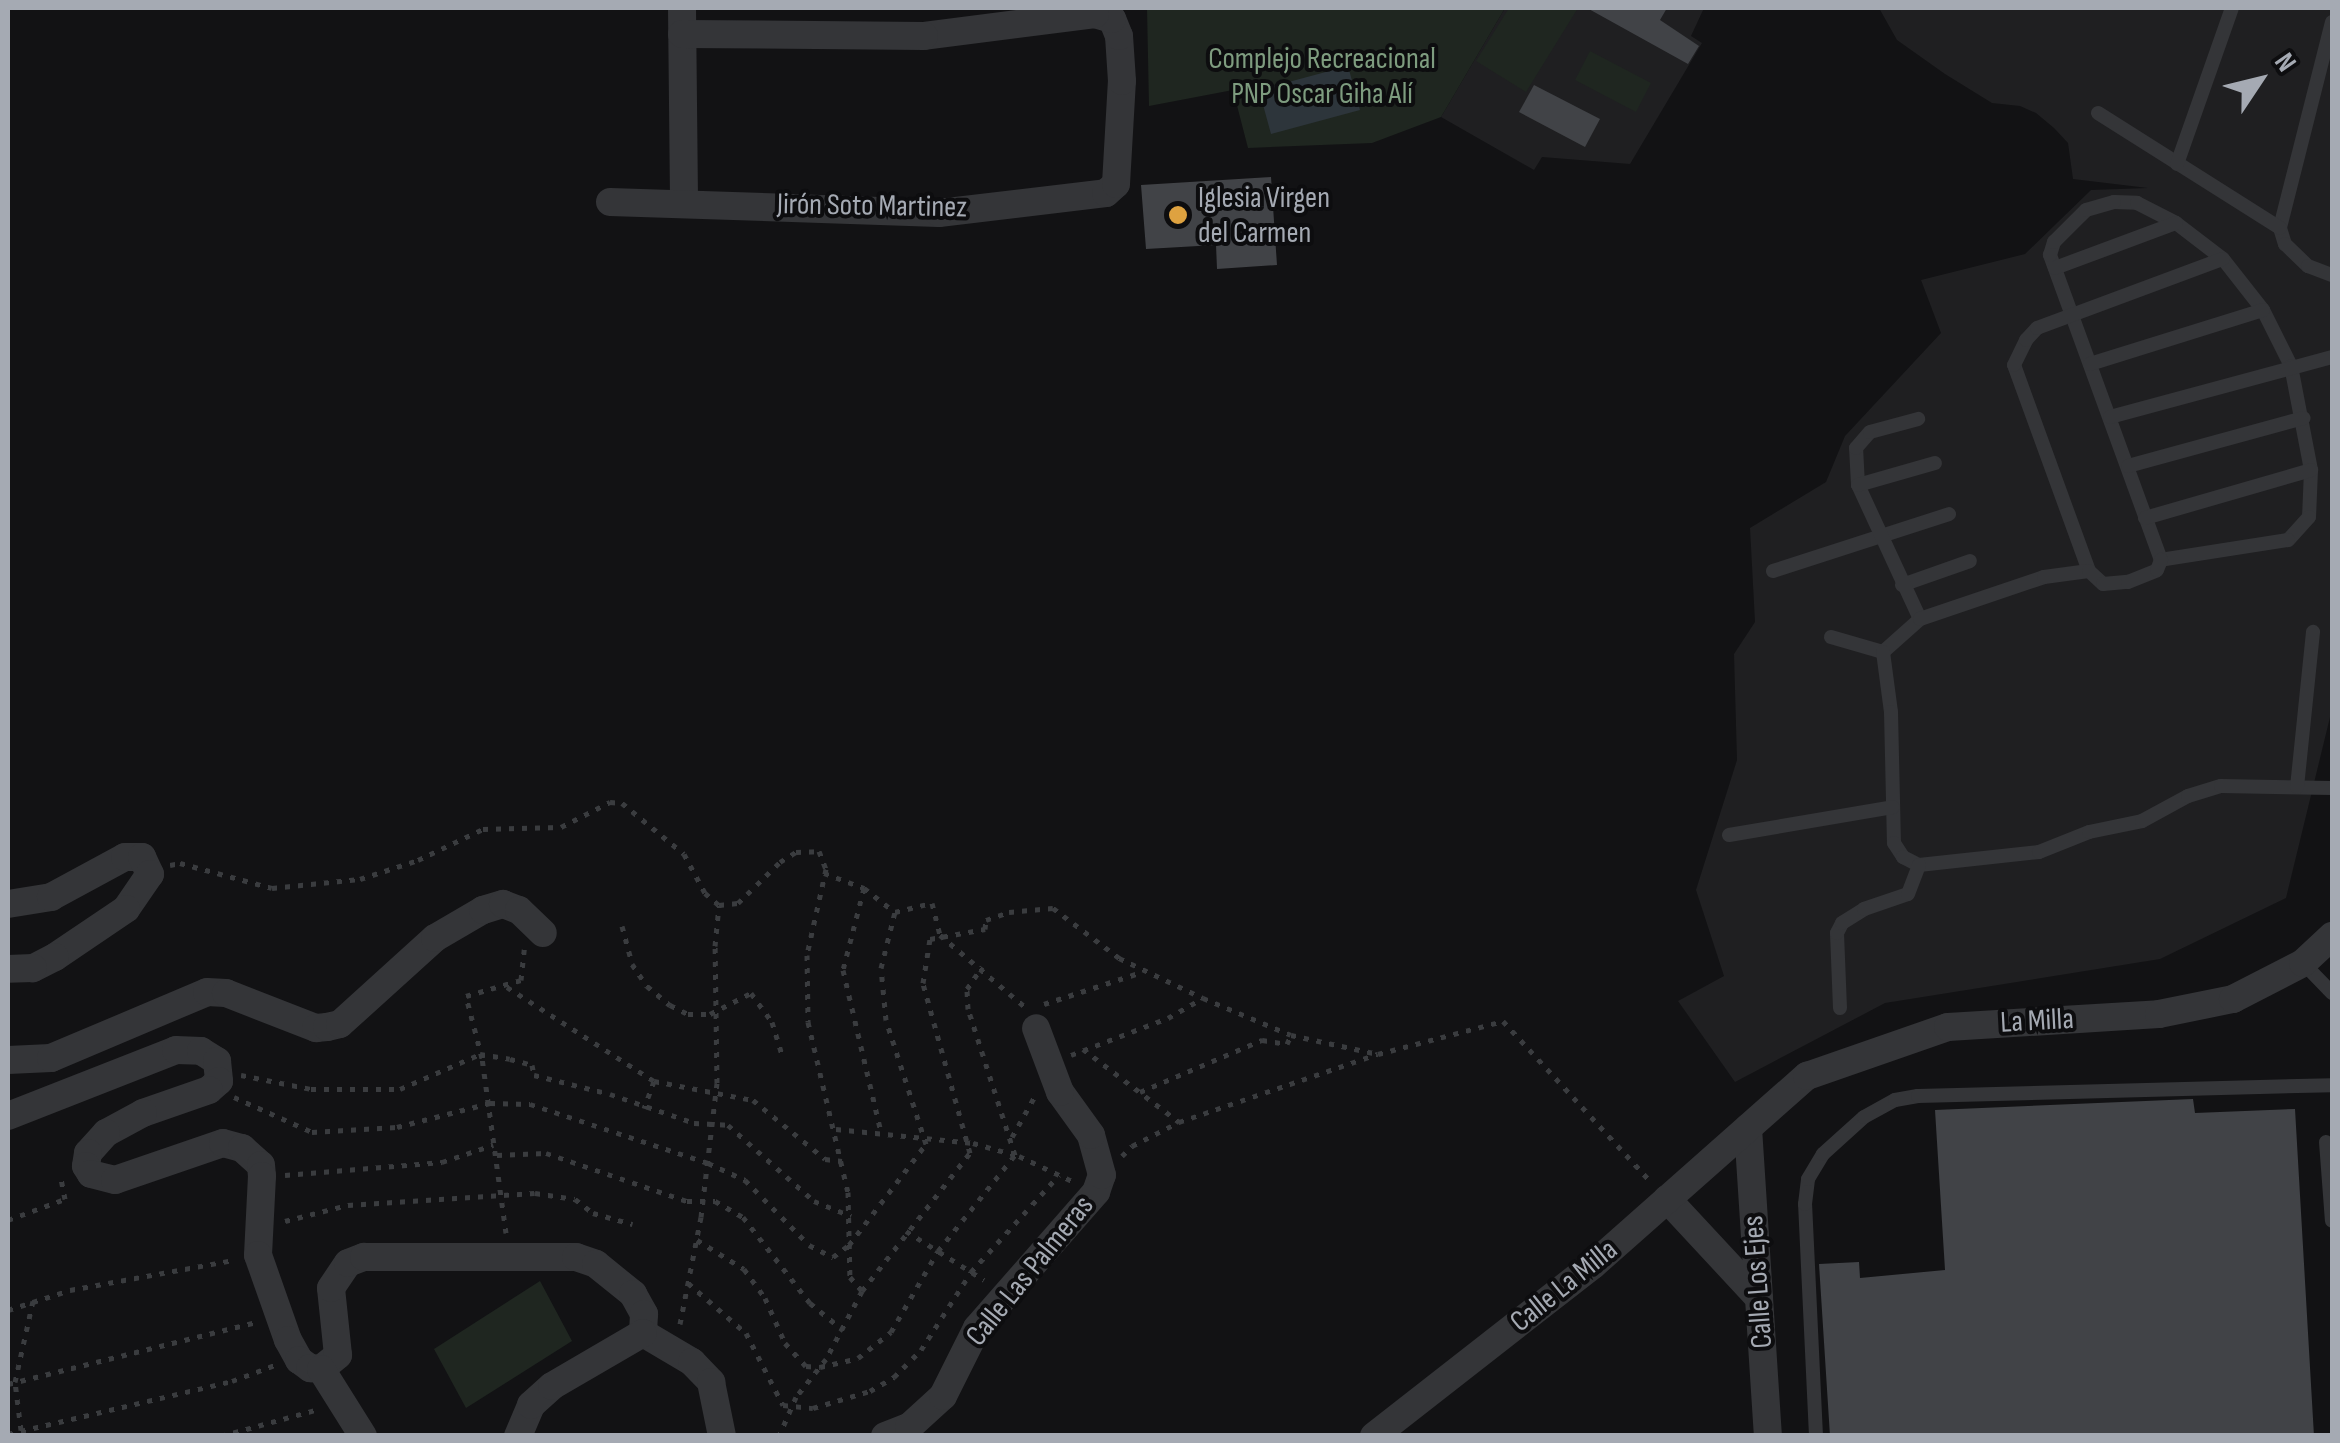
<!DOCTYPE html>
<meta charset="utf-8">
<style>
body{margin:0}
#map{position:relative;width:2340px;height:1443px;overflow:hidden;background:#121214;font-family:"Sofia Sans Condensed",sans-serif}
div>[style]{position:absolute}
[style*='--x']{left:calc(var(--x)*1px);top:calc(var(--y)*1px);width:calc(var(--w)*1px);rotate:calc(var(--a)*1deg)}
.built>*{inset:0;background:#1f1f21}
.green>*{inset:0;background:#1f2620}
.water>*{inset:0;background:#2d353b}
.building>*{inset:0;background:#414347}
.path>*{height:5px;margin-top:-2.5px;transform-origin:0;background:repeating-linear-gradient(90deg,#3a3c3f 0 5px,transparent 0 13px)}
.service>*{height:14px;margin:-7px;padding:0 7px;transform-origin:7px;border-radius:7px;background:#343538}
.minor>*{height:28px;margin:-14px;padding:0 14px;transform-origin:14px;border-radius:14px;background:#343538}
.dots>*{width:28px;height:28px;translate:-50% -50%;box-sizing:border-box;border:5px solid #0d0d0f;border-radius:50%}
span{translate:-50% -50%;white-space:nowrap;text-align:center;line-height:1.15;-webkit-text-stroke:8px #0d0d0f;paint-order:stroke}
.park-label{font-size:30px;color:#7e9c7f}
.poi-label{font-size:30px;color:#a5aab3}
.left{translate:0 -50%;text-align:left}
.street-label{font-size:30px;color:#a5aab3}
.frame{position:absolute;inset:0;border:10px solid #a5aab3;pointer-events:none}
.north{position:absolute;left:2210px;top:30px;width:100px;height:100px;-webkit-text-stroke:8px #0d0d0f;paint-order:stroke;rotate:55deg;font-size:28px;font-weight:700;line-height:40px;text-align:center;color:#a5aab3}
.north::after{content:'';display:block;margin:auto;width:35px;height:45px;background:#a5aab3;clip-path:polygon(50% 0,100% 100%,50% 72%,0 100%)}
</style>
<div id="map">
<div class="built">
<div style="clip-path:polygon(1505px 8px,1704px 8px,1691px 36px,1702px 43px,1630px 164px,1542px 157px,1534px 170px,1441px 117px)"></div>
<div style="clip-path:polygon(1879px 8px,2332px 8px,2332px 709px,2286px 898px,2160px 959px,1885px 1003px,1735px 1082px,1678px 1001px,1724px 976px,1696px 890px,1737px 760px,1734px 654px,1755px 622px,1750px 528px,1826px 482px,1845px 436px,1941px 333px,1921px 280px,2025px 254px,2091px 190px,2148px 188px,2073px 179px,2068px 143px,2054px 128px,2036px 113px,2020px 106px,1992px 103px,1945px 74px,1897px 40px)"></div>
</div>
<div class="green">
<div style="clip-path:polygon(1147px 8px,1505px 8px,1441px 117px,1372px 143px,1248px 148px,1233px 90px,1149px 106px)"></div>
<div style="clip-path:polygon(1509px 8px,1578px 8px,1526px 92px,1476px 61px)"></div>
<div style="clip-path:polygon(1590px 51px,1651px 83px,1636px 112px,1575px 80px)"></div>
<div style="clip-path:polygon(540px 1281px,572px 1341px,466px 1408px,434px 1349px)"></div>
</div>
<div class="water">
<div style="clip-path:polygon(1348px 66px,1360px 110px,1271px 134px,1259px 90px)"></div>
</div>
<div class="building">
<div style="clip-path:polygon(1587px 8px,1667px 8px,1660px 20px,1699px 46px,1688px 64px)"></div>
<div style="clip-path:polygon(1534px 85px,1600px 119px,1585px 147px,1519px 112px)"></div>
<div style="clip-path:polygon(1271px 177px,1277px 265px,1217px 269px,1216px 245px,1146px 249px,1141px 185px)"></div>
<div style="clip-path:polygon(2193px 1099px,2195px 1113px,2295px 1109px,2314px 1436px,1830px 1436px,1819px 1264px,1859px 1262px,1860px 1278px,1945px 1270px,1935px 1110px)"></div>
</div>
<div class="path">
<div style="--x:170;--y:865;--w:10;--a:-11"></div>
<div style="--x:180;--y:863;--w:95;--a:15.2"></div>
<div style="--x:272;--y:888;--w:88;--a:-5.8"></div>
<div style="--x:360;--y:879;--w:61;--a:-18.1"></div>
<div style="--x:418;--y:860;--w:72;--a:-25.5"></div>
<div style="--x:483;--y:829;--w:78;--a:-1.5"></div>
<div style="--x:561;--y:827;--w:55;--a:-27"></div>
<div style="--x:610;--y:802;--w:12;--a:5"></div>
<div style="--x:622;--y:803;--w:80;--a:39.4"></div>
<div style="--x:684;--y:854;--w:44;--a:61.7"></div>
<div style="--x:705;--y:893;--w:18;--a:41"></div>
<div style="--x:719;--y:905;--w:19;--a:-6"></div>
<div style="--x:738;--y:903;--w:59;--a:-44.3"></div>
<div style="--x:780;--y:862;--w:19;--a:-32"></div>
<div style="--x:796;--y:852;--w:23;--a:-2"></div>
<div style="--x:819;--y:851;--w:19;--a:69"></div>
<div style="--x:826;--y:869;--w:88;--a:102.5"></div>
<div style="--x:807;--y:955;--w:67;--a:89.1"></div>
<div style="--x:808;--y:1022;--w:175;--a:76.8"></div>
<div style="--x:848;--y:1192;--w:85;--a:88.7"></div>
<div style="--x:850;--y:1277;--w:18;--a:49"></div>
<div style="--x:862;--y:1291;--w:77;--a:117.9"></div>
<div style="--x:826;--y:1359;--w:48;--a:128.3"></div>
<div style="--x:796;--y:1397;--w:43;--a:113.6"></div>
<div style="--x:824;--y:873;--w:43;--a:20.6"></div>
<div style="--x:864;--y:888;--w:39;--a:38"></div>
<div style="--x:895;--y:912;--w:38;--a:-14"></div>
<div style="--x:932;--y:903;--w:33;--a:76"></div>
<div style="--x:940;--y:935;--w:110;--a:40.2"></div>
<div style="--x:864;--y:888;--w:85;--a:104.4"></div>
<div style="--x:843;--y:970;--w:166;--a:76.8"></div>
<div style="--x:622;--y:926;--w:39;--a:75"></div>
<div style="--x:632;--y:964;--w:27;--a:56"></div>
<div style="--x:647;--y:986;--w:30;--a:40"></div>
<div style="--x:670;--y:1005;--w:20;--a:27"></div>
<div style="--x:688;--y:1014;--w:22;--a:0"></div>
<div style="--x:710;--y:1014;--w:46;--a:-27.1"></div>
<div style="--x:751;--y:993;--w:36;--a:54"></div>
<div style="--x:772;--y:1022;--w:34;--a:73"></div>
<div style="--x:507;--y:987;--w:174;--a:32.6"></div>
<div style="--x:654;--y:1081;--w:29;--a:110"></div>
<div style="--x:1044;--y:1004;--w:103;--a:-18.1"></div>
<div style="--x:1083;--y:1049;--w:121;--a:37.2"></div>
<div style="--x:1071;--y:1055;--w:104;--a:-20.9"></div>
<div style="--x:1168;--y:1018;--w:40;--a:-29.7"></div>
<div style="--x:241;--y:1075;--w:71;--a:11.3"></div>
<div style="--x:311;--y:1089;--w:89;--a:0"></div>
<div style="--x:400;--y:1089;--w:87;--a:-23.6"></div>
<div style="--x:480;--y:1054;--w:30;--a:9"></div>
<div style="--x:510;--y:1059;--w:23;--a:15"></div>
<div style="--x:532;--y:1065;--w:10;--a:79"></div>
<div style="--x:534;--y:1075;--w:78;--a:14"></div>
<div style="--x:610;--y:1094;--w:89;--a:19"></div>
<div style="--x:694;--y:1123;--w:34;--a:3"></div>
<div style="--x:728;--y:1125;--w:115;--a:41.5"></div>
<div style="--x:814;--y:1201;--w:40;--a:22"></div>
<div style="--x:654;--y:1081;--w:101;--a:10.9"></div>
<div style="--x:753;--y:1100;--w:93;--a:39.3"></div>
<div style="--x:825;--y:1159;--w:17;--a:7"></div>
<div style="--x:1140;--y:1092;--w:133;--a:-23.1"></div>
<div style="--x:1262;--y:1040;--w:25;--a:9"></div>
<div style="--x:1287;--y:1044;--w:10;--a:-66"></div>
<div style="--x:234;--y:1097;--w:85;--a:24.2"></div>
<div style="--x:312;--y:1132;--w:85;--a:-3.4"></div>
<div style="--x:397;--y:1127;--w:96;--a:-14.5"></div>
<div style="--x:490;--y:1103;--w:40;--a:1.4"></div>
<div style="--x:530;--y:1104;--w:188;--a:18.3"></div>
<div style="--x:708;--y:1163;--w:41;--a:24.7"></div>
<div style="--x:745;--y:1180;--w:91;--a:45.4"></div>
<div style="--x:809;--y:1245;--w:27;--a:27"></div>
<div style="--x:833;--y:1257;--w:20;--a:-37"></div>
<div style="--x:849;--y:1245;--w:127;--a:-52.7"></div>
<div style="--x:926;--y:1144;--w:130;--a:-107.9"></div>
<div style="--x:886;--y:1020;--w:52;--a:-95.5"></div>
<div style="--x:881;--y:968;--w:58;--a:-76"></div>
<div style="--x:836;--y:1129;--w:138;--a:5.8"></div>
<div style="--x:973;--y:1143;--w:48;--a:15.8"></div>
<div style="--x:1019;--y:1156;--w:61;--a:25.3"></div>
<div style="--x:1012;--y:1137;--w:47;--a:-60.7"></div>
<div style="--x:497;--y:1155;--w:49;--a:-2.3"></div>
<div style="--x:546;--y:1153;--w:149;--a:18.8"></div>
<div style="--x:687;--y:1201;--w:28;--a:0"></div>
<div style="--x:715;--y:1201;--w:32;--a:30"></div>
<div style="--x:743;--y:1217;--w:109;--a:52.1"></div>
<div style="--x:810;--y:1303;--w:43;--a:39.3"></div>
<div style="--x:1122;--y:1156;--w:14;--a:-45"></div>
<div style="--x:1132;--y:1146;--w:53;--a:-27.1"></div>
<div style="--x:1179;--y:1122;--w:210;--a:-18.9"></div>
<div style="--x:1378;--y:1054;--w:129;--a:-14.8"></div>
<div style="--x:1503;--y:1021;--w:217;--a:47.4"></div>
<div style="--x:285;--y:1175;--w:158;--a:-4.7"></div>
<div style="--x:442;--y:1162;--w:54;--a:-18.4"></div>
<div style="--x:8;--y:1220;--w:61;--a:-20.2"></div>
<div style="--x:65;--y:1199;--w:25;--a:-101"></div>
<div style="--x:285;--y:1221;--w:65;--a:-14.3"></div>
<div style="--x:348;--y:1205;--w:187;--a:-3.7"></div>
<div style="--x:535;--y:1193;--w:40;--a:8.5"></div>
<div style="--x:575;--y:1199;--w:23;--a:38"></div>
<div style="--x:593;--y:1213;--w:41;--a:15.8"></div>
<div style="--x:906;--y:1231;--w:92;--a:32.1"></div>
<div style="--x:506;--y:1233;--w:177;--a:-97.8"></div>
<div style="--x:482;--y:1058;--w:64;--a:-104.5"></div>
<div style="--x:466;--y:996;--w:57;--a:-16.2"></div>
<div style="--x:521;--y:980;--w:31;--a:-84"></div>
<div style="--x:697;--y:1240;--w:55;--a:31.7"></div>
<div style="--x:744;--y:1269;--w:36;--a:54"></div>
<div style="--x:765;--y:1298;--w:49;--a:66"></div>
<div style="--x:785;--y:1343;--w:31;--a:48"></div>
<div style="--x:806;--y:1366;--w:14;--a:4"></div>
<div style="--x:820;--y:1367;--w:39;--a:-13"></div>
<div style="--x:858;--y:1358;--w:42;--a:-38.2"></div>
<div style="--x:891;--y:1332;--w:94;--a:-59.9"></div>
<div style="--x:938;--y:1251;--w:123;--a:-51.3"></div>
<div style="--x:1015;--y:1155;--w:153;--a:-107.8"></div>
<div style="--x:968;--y:1009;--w:20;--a:-93"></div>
<div style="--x:967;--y:989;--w:27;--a:-56"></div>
<div style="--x:688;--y:1283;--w:77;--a:40.8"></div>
<div style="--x:746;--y:1333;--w:81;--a:62.8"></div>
<div style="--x:783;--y:1405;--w:30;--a:6"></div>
<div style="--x:813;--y:1408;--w:59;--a:-16.6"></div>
<div style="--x:870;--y:1391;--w:28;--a:-30"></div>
<div style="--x:894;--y:1377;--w:38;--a:-45"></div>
<div style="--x:921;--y:1350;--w:93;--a:-57.3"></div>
<div style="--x:971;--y:1272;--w:131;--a:-47.8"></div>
<div style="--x:862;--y:1291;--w:175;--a:-52"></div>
<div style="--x:970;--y:1153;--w:176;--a:-105.5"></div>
<div style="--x:923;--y:983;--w:45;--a:-81"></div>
<div style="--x:930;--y:939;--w:56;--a:-10.3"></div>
<div style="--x:985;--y:929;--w:9;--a:-84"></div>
<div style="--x:986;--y:920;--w:24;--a:-19"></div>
<div style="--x:1009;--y:912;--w:44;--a:-5.2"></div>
<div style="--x:1053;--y:908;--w:83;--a:37.1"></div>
<div style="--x:1119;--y:958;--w:93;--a:25.5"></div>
<div style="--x:1203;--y:998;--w:95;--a:22.8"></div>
<div style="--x:1291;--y:1035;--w:89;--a:12.3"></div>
<div style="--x:8;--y:1310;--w:65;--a:-17.9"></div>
<div style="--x:70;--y:1290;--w:167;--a:-10.4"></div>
<div style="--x:680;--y:1324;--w:109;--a:-78.9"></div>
<div style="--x:701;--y:1217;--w:135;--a:-83.2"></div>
<div style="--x:717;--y:1083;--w:137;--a:-90.8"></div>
<div style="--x:715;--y:946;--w:41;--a:-84.4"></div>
<div style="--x:8;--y:1384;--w:257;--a:-14"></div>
<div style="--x:21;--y:1430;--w:48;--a:-97.1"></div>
<div style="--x:15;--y:1382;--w:83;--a:-77.5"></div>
<div style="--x:8;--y:1434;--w:230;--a:-13.3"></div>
<div style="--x:232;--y:1381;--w:46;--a:-20.4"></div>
<div style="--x:221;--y:1436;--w:102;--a:-15.4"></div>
</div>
<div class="service">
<div style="--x:2332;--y:22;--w:212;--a:104.2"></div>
<div style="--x:2280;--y:228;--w:17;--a:73"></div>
<div style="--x:2285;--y:244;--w:32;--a:44"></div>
<div style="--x:2308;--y:266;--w:26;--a:21"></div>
<div style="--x:2098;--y:113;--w:215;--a:32.3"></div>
<div style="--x:2177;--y:164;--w:165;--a:-70.6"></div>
<div style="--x:2114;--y:202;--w:23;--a:2"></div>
<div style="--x:2137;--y:203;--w:44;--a:27.1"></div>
<div style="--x:2176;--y:223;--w:59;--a:37.5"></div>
<div style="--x:2223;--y:259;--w:65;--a:51.9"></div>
<div style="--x:2263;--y:310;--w:63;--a:63.4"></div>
<div style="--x:2291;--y:366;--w:106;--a:79.1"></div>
<div style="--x:2311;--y:470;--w:47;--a:92.4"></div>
<div style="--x:2309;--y:517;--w:31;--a:132"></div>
<div style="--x:2288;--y:540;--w:129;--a:171.1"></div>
<div style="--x:2161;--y:560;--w:325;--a:-110"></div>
<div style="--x:2050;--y:255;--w:14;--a:-73"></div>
<div style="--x:2054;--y:242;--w:45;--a:-45"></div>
<div style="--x:2086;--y:210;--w:29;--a:-16"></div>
<div style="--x:2055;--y:268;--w:129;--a:-20.4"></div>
<div style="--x:2090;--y:364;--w:181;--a:-17.3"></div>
<div style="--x:2110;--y:417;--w:230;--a:-15.1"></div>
<div style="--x:2128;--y:466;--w:182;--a:-15.3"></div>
<div style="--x:1858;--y:485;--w:37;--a:-93"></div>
<div style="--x:1856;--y:448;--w:21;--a:-49"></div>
<div style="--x:1870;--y:432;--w:50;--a:-15.2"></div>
<div style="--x:2145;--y:518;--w:173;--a:-16.1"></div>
<div style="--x:1773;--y:571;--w:185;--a:-17.9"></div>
<div style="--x:2089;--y:571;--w:219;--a:-110"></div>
<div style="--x:2014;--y:365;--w:28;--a:-64"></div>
<div style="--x:2026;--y:340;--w:16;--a:-47"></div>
<div style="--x:2037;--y:328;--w:198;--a:-20.4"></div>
<div style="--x:1902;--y:585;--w:72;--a:-19.4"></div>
<div style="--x:1920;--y:619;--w:148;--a:-114.8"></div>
<div style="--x:1858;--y:485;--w:80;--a:-15.9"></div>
<div style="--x:1831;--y:637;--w:54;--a:16.1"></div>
<div style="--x:1883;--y:652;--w:50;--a:-41.7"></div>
<div style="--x:1920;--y:619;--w:131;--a:-18.7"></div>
<div style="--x:2044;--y:577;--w:45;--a:-7.6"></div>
<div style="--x:2089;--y:571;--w:19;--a:43"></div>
<div style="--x:2103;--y:584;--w:25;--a:-5"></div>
<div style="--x:2128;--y:582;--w:31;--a:-22"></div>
<div style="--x:2157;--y:570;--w:11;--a:-68"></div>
<div style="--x:1883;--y:652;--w:61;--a:82.4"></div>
<div style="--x:1891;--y:712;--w:131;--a:88.7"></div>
<div style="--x:1894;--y:843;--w:17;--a:57"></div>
<div style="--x:1903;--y:857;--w:18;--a:27"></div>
<div style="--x:1919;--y:865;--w:121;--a:-6.2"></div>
<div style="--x:2039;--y:852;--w:54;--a:-21.8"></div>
<div style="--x:2089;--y:832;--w:54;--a:-11.7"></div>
<div style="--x:2142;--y:821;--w:52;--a:-28.5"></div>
<div style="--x:2188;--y:796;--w:34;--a:-17"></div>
<div style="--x:2221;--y:786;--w:111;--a:1"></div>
<div style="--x:2297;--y:787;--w:156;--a:-84.1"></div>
<div style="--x:1729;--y:835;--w:166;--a:-9.7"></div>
<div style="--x:2303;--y:963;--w:42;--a:46"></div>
<div style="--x:1840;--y:1008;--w:75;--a:-92.3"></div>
<div style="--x:1837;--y:933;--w:11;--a:-63"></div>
<div style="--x:1842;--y:923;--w:26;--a:-32"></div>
<div style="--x:1864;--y:909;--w:46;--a:-18.8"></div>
<div style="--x:1908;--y:894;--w:31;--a:-69"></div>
<div style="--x:2326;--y:1142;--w:79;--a:85.7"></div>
<div style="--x:1816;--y:1436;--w:232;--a:-92.7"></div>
<div style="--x:1805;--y:1204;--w:25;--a:-83"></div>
<div style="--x:1808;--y:1179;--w:29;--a:-59"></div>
<div style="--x:1823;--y:1154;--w:55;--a:-42.1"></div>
<div style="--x:1864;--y:1117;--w:35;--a:-29"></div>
<div style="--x:1895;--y:1100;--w:23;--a:-10"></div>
<div style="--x:1918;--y:1096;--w:414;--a:-1.5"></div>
</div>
<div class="minor">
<div style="--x:682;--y:8;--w:194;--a:89.4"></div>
<div style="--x:610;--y:202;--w:329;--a:1.9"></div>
<div style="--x:939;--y:213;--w:168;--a:-6.8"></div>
<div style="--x:1106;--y:193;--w:13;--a:-42"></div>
<div style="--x:1116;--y:184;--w:103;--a:-86.7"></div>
<div style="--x:1122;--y:81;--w:45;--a:-93.8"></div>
<div style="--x:1119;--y:36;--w:18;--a:-112"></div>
<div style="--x:1112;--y:19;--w:18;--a:-164"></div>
<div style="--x:1095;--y:14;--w:172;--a:172.7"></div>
<div style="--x:924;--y:36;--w:242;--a:-179.5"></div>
<div style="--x:8;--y:904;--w:44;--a:-9.2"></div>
<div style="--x:51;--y:897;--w:84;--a:-28.4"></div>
<div style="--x:125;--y:857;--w:17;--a:0"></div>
<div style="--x:142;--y:857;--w:19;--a:65"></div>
<div style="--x:150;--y:874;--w:42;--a:124.4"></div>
<div style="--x:126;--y:909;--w:86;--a:145.9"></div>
<div style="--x:55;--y:957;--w:25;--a:153"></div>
<div style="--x:33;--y:968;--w:25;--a:178"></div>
<div style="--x:8;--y:1060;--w:43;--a:-2.7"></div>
<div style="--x:51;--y:1058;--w:169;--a:-22.9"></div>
<div style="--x:207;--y:992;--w:19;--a:3"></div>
<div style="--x:226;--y:993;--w:97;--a:21.3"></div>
<div style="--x:316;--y:1028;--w:11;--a:-5"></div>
<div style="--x:327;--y:1027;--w:13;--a:-13"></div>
<div style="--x:340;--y:1024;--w:128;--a:-42.2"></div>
<div style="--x:435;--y:938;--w:56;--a:-30.3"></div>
<div style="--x:483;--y:910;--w:21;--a:-17"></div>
<div style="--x:503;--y:904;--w:17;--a:21"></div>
<div style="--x:519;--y:910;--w:33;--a:44"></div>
<div style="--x:8;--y:1116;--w:180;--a:-21.4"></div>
<div style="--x:176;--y:1050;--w:25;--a:2"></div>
<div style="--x:201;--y:1051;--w:19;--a:32"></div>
<div style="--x:217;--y:1061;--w:20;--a:84"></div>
<div style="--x:219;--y:1081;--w:13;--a:138"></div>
<div style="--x:209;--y:1090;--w:70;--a:160.8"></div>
<div style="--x:143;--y:1113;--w:42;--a:151.6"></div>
<div style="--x:106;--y:1133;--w:27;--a:132"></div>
<div style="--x:88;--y:1153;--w:13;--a:99"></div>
<div style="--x:86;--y:1166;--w:9;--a:58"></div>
<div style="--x:91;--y:1174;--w:25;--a:14"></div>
<div style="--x:115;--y:1180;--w:114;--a:-18.9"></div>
<div style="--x:223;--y:1143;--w:20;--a:15"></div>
<div style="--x:242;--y:1148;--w:25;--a:42"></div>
<div style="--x:261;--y:1165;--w:11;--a:85"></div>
<div style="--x:262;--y:1176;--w:79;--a:92.9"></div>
<div style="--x:258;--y:1255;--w:90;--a:70.6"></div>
<div style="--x:288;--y:1340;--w:23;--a:61"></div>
<div style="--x:299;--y:1360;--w:14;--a:36"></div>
<div style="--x:310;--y:1368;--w:11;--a:5"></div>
<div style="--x:321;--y:1369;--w:22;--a:-39"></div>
<div style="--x:338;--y:1355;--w:67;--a:-96"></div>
<div style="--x:331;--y:1288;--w:30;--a:-56"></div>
<div style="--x:348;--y:1263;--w:17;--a:-21"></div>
<div style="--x:364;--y:1257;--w:212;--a:0"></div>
<div style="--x:576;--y:1257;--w:21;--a:19"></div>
<div style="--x:596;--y:1264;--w:48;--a:39"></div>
<div style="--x:633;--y:1294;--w:23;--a:61"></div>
<div style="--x:644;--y:1314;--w:19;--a:93"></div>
<div style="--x:1748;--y:1128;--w:309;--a:86.3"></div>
<div style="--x:1667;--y:1199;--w:135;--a:47.1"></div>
<div style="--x:643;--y:1333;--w:57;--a:30.6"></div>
<div style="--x:692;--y:1362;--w:28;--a:46"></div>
<div style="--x:711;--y:1382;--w:55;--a:78.5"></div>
<div style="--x:321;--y:1369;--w:79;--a:57.9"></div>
<div style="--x:518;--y:1436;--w:34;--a:-67"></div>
<div style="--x:531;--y:1405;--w:28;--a:-42"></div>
<div style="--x:552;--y:1386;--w:105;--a:-30.2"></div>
<div style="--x:885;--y:1436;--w:26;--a:-21"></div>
<div style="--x:909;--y:1427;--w:46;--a:-42.4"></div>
<div style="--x:943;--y:1396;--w:76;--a:-63.4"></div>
<div style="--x:977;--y:1328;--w:181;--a:-48.8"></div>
<div style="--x:1096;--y:1192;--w:18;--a:-71"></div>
<div style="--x:1102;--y:1175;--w:41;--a:-105.4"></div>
<div style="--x:1091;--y:1135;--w:53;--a:-125.8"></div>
<div style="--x:1060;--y:1092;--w:68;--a:-110.6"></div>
<div style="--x:1374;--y:1436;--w:278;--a:-38"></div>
<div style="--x:1593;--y:1265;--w:286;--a:-41.5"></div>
<div style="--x:1807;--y:1076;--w:149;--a:-19.2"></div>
<div style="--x:1948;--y:1027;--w:211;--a:-3.5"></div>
<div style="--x:2159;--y:1014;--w:76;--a:-11.5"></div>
<div style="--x:2233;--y:999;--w:79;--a:-27.2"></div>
<div style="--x:2303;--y:963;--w:40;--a:-43"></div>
</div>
<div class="dots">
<div style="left:1178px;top:215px;background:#dea240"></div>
</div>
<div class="park-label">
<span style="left:1322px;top:76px">Complejo Recreacional<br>PNP Oscar Giha Alí</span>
</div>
<div class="poi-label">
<span class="left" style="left:1198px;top:215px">Iglesia Virgen<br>del Carmen</span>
</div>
<div class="street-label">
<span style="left:872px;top:206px;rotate:1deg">Jirón Soto Martinez</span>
<span style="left:2037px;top:1021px;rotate:-3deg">La Milla</span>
<span style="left:1030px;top:1271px;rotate:-51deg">Calle Las Palmeras</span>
<span style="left:1758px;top:1282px;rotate:-94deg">Calle Los Ejes</span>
<span style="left:1564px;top:1286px;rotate:-39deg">Calle La Milla</span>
</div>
<div class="frame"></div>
<div class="north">N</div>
</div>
